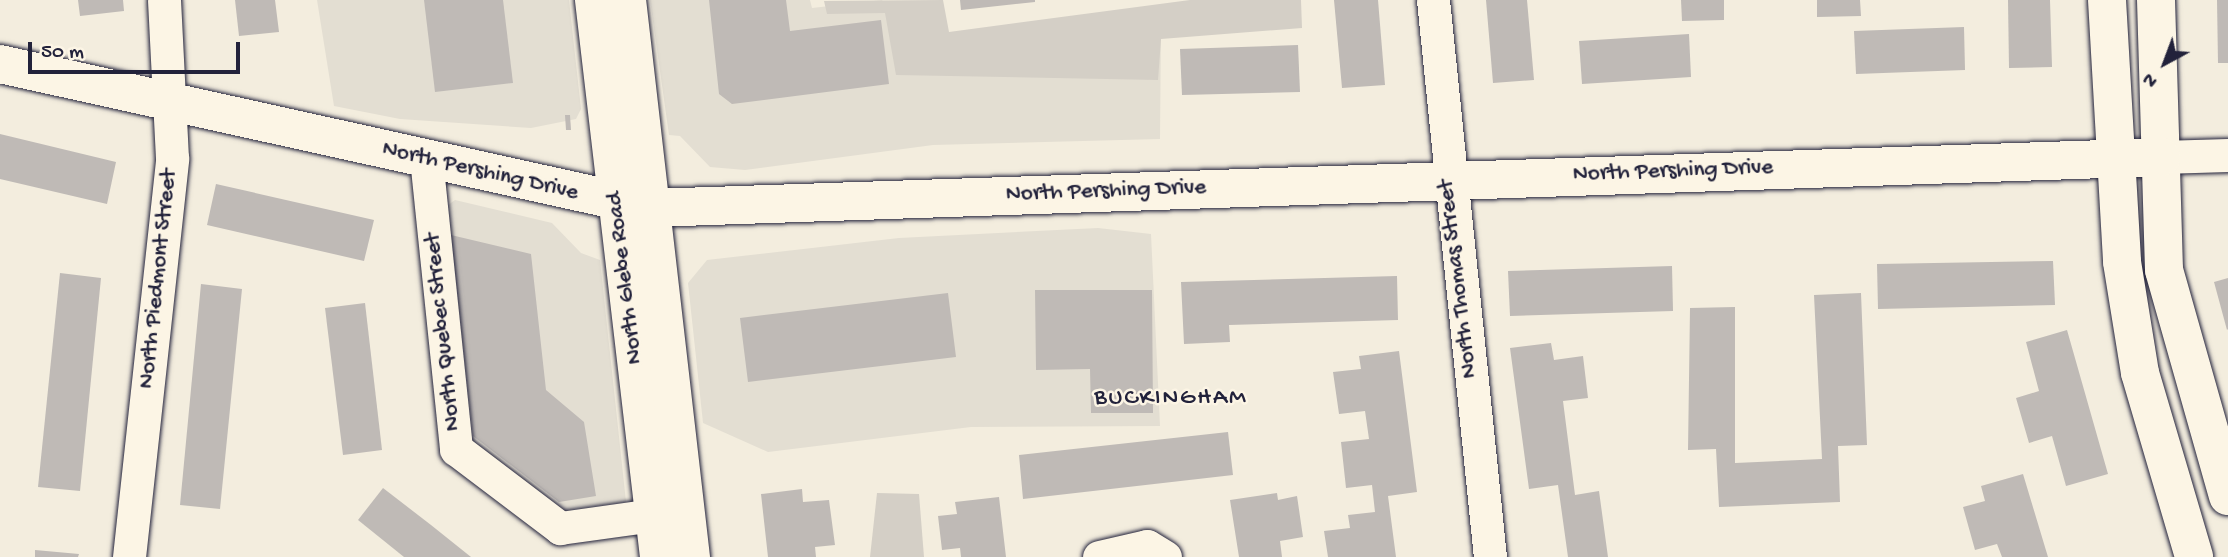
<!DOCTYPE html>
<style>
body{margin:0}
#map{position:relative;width:2228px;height:557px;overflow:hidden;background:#f3edde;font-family:"Gochi Hand",sans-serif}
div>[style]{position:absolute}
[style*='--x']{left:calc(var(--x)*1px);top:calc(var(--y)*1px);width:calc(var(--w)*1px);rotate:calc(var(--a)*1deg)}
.built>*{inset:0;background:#e3ded2}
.green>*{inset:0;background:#d4cfc6}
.building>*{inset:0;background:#bfbab6}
.roads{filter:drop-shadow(0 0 2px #22223b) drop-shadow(0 0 2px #22223b)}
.street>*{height:33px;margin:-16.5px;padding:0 16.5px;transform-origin:16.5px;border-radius:16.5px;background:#fcf5e5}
.secondary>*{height:38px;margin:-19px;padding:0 19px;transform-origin:19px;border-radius:19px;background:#fcf5e5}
.primary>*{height:38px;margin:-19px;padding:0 19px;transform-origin:19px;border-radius:19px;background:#fcf5e5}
span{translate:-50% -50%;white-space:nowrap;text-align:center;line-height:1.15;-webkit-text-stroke:5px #fcf5e5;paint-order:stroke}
.street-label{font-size:23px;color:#22223b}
.neighbourhood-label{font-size:24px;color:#22223b;letter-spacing:2px}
.north{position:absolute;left:2130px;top:28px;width:70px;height:70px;-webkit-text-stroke:5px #fcf5e5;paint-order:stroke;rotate:221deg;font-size:19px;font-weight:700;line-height:28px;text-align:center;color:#22223b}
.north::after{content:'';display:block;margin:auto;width:24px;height:32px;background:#22223b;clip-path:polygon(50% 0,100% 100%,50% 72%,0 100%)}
.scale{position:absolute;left:28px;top:42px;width:212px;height:32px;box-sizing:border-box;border:4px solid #22223b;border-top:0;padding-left:9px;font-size:21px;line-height:24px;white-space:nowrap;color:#22223b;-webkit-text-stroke:5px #fcf5e5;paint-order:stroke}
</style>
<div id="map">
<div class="built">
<div style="clip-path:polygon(317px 0,569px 0,581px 109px,576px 119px,531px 128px,400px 119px,334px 106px)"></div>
<div style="clip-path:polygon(650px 0,810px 0,812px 8px,882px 0,918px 48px,1161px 20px,1160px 139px,933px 145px,745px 170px,710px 167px,680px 136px,669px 135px)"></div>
<div style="clip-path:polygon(455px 200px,552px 223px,581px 253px,600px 260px,626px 502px,548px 512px,466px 448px,444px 208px)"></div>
<div style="clip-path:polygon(1098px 228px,1151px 234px,1160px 426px,971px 427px,768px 452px,703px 423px,688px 283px,707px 260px,899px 238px)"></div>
</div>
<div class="green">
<div style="clip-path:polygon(943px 0,949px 32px,1190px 0,1301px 0,1302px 28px,1161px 39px,1158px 80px,896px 75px,885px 13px,827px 14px,824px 1px)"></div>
<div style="clip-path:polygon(877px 493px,919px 494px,924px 557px,870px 557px)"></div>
</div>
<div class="building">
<div style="clip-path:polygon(78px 0,123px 0,124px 11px,80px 16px)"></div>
<div style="clip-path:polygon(235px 0,275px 0,279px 32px,239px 36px)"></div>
<div style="clip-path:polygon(424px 0,503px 0,513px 83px,435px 92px)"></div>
<div style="clip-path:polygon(709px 0,786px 0,790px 31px,881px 20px,889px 84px,732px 104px,719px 94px)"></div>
<div style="clip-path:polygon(960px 0,1035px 0,1035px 2px,961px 10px)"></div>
<div style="clip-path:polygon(1334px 0,1378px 0,1385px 85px,1342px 88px)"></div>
<div style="clip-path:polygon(1486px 0,1527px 0,1534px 80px,1493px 83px)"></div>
<div style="clip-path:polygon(1681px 0,1724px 0,1724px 20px,1682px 21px)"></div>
<div style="clip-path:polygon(1817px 0,1860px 0,1861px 16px,1817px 17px)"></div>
<div style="clip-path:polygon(2008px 0,2050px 0,2052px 67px,2009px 68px)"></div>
<div style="clip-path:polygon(2217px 0,2228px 0,2228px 63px,2218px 63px)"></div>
<div style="clip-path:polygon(1964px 27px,1965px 70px,1856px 74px,1854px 31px)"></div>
<div style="clip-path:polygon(1689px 34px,1691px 77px,1582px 84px,1579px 41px)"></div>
<div style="clip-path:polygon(1298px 45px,1300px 92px,1182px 95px,1180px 49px)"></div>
<div style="clip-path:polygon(565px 115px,570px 115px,571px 130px,566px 130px)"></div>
<div style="clip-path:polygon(0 134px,116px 162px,107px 204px,0 179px)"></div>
<div style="clip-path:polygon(216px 184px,374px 220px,364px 261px,207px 225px)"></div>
<div style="clip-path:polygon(451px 235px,531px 254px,546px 390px,584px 422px,596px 496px,559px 502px,473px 436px)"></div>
<div style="clip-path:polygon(2053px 261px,2055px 305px,1878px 309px,1877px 264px)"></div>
<div style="clip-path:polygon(1672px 266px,1673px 311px,1510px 316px,1508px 271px)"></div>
<div style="clip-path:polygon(60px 273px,101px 278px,80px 491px,38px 487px)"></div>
<div style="clip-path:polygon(1397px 276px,1398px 320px,1229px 325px,1230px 342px,1184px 344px,1181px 282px)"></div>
<div style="clip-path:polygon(2228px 278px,2228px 329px,2227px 330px,2214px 282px)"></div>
<div style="clip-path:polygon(201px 284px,242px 289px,220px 509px,180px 505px)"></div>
<div style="clip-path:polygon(1035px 290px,1152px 290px,1153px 413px,1091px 413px,1090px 369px,1036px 370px)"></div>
<div style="clip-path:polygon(948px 293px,956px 357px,748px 382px,740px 318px)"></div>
<div style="clip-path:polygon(1861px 293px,1867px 445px,1838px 446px,1840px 502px,1719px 507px,1716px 449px,1688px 450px,1690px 308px,1735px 307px,1735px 463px,1822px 459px,1814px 295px)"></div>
<div style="clip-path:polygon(365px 303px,382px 450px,343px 455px,325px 308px)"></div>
<div style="clip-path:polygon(2067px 330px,2108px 474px,2066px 486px,2052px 436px,2029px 443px,2016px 398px,2039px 391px,2026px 342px)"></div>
<div style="clip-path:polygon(1551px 343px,1554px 360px,1583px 356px,1588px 398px,1563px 401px,1575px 495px,1599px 491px,1608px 557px,1568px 557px,1558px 485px,1529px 489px,1510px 348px)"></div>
<div style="clip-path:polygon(1399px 351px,1417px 492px,1388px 496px,1396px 557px,1328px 557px,1324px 531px,1350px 528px,1348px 515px,1375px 512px,1372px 485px,1346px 488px,1341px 442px,1369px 439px,1365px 411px,1339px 414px,1333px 372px,1361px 369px,1359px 356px)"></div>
<div style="clip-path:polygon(1228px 432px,1233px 475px,1023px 499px,1019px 455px)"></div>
<div style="clip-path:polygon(2023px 474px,2048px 557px,2002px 557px,1997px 544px,1975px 550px,1963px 507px,1985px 501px,1981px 486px)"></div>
<div style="clip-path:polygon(383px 488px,431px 525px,471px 557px,404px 557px,358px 520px)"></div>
<div style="clip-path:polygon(802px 489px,803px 502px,829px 500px,835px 545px,815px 547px,816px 557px,768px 557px,761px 494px)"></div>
<div style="clip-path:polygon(1277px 493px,1278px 500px,1297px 496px,1303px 537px,1280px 541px,1282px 557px,1239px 557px,1230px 500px)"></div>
<div style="clip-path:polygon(999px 497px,1006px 557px,961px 557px,960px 548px,942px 550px,938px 516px,957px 514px,955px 502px)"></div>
<div style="clip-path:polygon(35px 550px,79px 554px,78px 557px,35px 557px)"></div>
</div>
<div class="roads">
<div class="street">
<div style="--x:1433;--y:0;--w:560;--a:84.16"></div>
<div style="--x:2161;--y:157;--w:67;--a:-1.7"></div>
<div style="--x:426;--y:158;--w:293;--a:84.1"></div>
<div style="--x:456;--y:449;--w:131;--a:37.2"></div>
<div style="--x:560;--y:528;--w:95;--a:-7.9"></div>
<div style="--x:129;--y:557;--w:401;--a:-83.8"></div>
<div style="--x:172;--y:158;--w:158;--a:-92.9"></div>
<div style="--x:1099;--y:557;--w:49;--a:-12.9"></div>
<div style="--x:1147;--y:546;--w:21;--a:31"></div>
</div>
<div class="secondary">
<div style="--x:2107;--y:0;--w:262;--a:86.7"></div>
<div style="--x:2122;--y:262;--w:112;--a:80.8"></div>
<div style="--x:2140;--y:373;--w:192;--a:73.6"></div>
<div style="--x:2156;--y:0;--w:270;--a:88.3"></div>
<div style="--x:2164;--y:270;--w:235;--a:74.2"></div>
<div style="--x:0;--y:64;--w:667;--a:12.47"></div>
<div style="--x:651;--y:208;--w:1511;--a:-1.93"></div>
</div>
<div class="primary">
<div style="--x:594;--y:0;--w:561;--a:83.34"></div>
<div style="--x:627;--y:0;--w:561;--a:83.45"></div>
</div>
</div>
<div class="street-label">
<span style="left:480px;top:172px;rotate:13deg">North Pershing Drive</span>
<span style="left:1673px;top:172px;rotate:-2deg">North Pershing Drive</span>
<span style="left:1106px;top:192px;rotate:-2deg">North Pershing Drive</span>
<span style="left:626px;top:278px;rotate:-97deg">North Glebe Road</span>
<span style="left:159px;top:279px;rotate:-84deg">North Piedmont Street</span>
<span style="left:1459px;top:279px;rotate:-97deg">North Thomas Street</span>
<span style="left:444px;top:332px;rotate:-96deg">North Quebec Street</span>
</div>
<div class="neighbourhood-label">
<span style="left:1171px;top:399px">BUCKINGHAM</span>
</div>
<div class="north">N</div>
<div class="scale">50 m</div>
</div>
